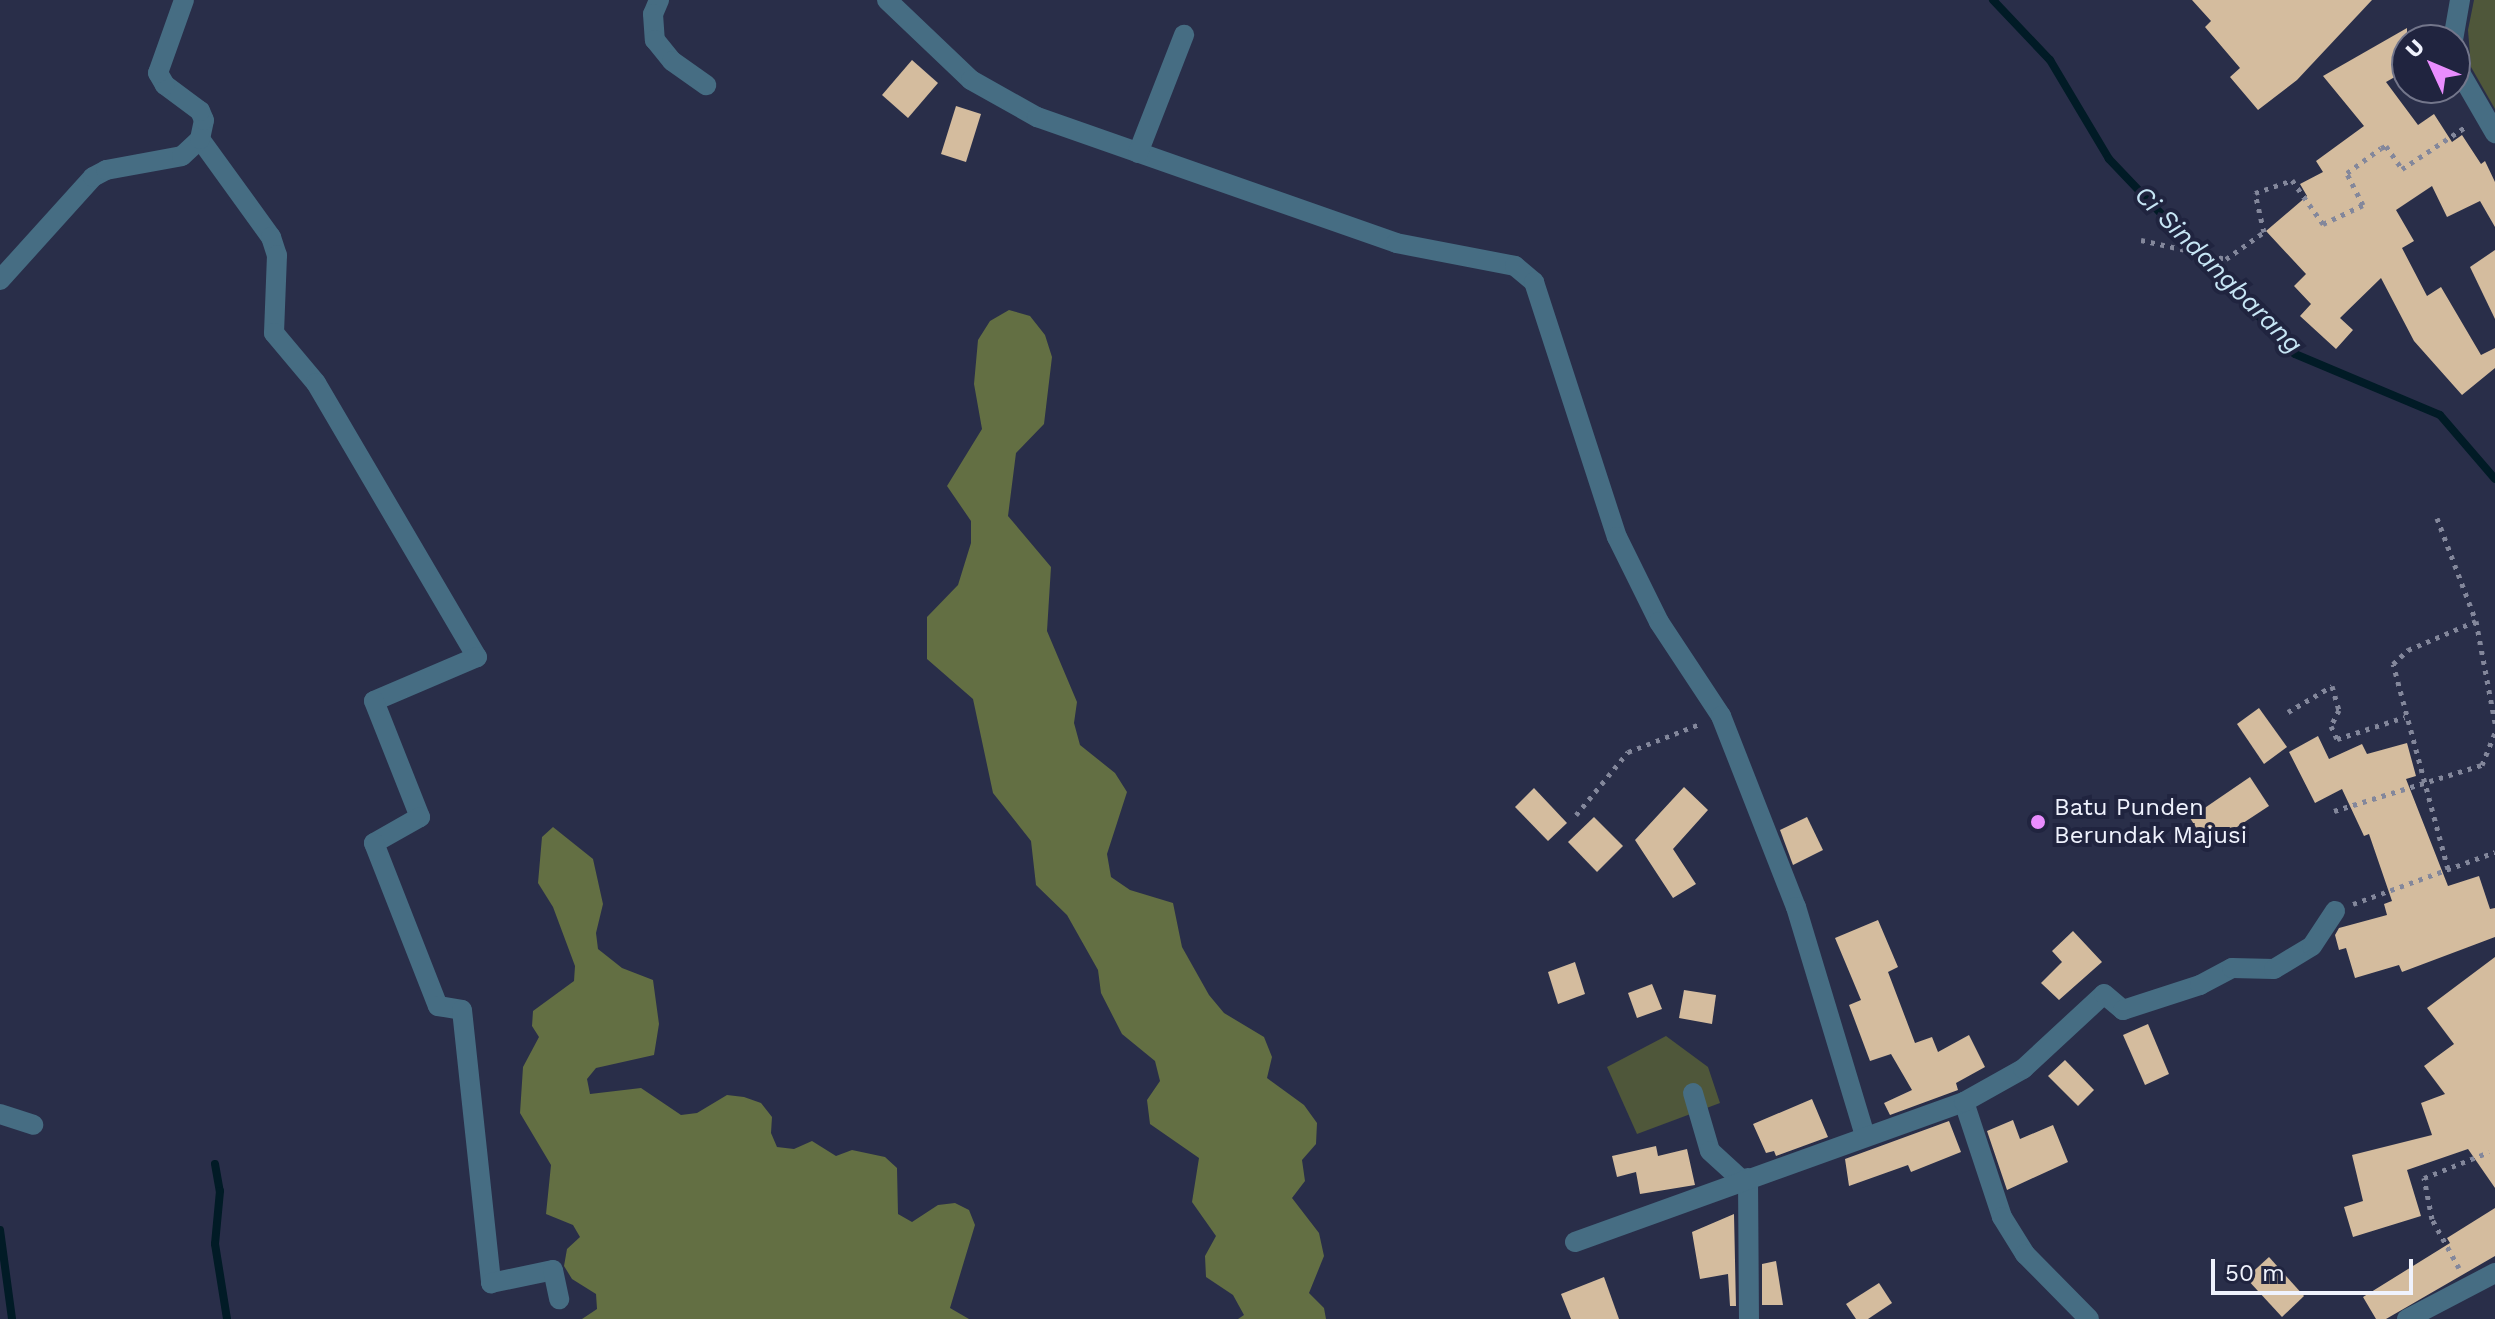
<!DOCTYPE html>
<style>
body{margin:0}
#map{position:relative;width:2495px;height:1319px;overflow:hidden;background:#292e49;font-family:"Work Sans",sans-serif}
div>[style]{position:absolute}
[style*='--x']{left:calc(var(--x)*1px);top:calc(var(--y)*1px);width:calc(var(--w)*1px);rotate:calc(var(--a)*1deg)}
.green>*{inset:0;background:#4f573a}
.forest>*{inset:0;background:#636f43}
.stream>*{height:8px;margin:-4px;padding:0 4px;transform-origin:4px;border-radius:4px;background:#011b26}
.building>*{inset:0;background:#d4bc9e}
.path>*{height:5px;margin-top:-2.5px;transform-origin:0;background:repeating-linear-gradient(90deg,#83879b 0 4px,transparent 0 10px)}
.minor>*{height:20px;margin:-10px;padding:0 10px;transform-origin:10px;border-radius:10px;background:#466d83}
.dots>*{width:22px;height:22px;translate:-50% -50%;box-sizing:border-box;border:4px solid #20243f;border-radius:50%}
span{translate:-50% -50%;white-space:nowrap;text-align:center;line-height:1.15;-webkit-text-stroke:8px #20243f;paint-order:stroke}
.poi-label{font-size:24px;color:#eff2fd}
.left{translate:0 -50%;text-align:left}
.water-label{font-size:26px;color:#c7e6f5;font-style:italic}
.north{position:absolute;left:2391px;top:24px;width:80px;height:80px;box-sizing:border-box;background:#20243f;border:2px solid #73768b;border-radius:50%;rotate:314deg;font-size:22px;font-weight:700;line-height:32px;text-align:center;color:#eff2fd}
.north::after{content:'';display:block;margin:auto;width:28px;height:36px;background:#e98dfe;clip-path:polygon(50% 0,100% 100%,50% 72%,0 100%)}
.scale{position:absolute;left:2211px;top:1259px;width:202px;height:36px;box-sizing:border-box;border:4px solid #eff2fd;border-top:0;padding-left:10px;font-size:24px;line-height:28px;white-space:nowrap;color:#eff2fd;-webkit-text-stroke:6px #20243f;paint-order:stroke}
</style>
<div id="map">
<div class="green">
<div style="clip-path:polygon(2474px 0,2495px 0,2495px 109px,2471px 67px,2468px 30px)"></div>
<div style="clip-path:polygon(1666px 1036px,1708px 1067px,1720px 1103px,1637px 1134px,1607px 1067px)"></div>
</div>
<div class="forest">
<div style="clip-path:polygon(1009px 310px,1030px 316px,1045px 335px,1052px 357px,1044px 424px,1016px 453px,1008px 516px,1051px 567px,1047px 631px,1077px 702px,1074px 723px,1080px 745px,1115px 773px,1127px 792px,1107px 854px,1111px 877px,1130px 890px,1173px 903px,1182px 947px,1209px 995px,1224px 1013px,1264px 1037px,1272px 1057px,1267px 1078px,1304px 1105px,1317px 1123px,1316px 1144px,1302px 1160px,1305px 1181px,1292px 1198px,1319px 1233px,1324px 1256px,1309px 1293px,1324px 1308px,1326px 1319px,1238px 1319px,1244px 1315px,1233px 1295px,1206px 1277px,1205px 1256px,1216px 1236px,1192px 1202px,1199px 1158px,1150px 1124px,1147px 1100px,1160px 1081px,1155px 1061px,1122px 1034px,1101px 993px,1098px 970px,1067px 915px,1036px 885px,1031px 841px,993px 793px,973px 699px,927px 659px,927px 617px,958px 585px,971px 543px,971px 521px,947px 486px,982px 429px,974px 384px,978px 340px,990px 321px)"></div>
<div style="clip-path:polygon(553px 827px,593px 859px,603px 904px,596px 933px,598px 949px,622px 968px,653px 980px,659px 1024px,654px 1055px,596px 1068px,587px 1079px,590px 1094px,641px 1088px,681px 1115px,697px 1113px,727px 1095px,744px 1097px,761px 1103px,772px 1117px,771px 1133px,777px 1147px,794px 1149px,812px 1141px,836px 1156px,852px 1150px,885px 1157px,897px 1168px,898px 1214px,912px 1222px,938px 1205px,955px 1203px,969px 1210px,975px 1225px,950px 1308px,969px 1319px,582px 1319px,597px 1309px,596px 1294px,572px 1279px,564px 1266px,567px 1249px,580px 1237px,573px 1225px,546px 1214px,551px 1165px,520px 1113px,523px 1067px,539px 1037px,532px 1026px,533px 1011px,574px 981px,575px 966px,553px 907px,538px 883px,542px 837px)"></div>
</div>
<div class="stream">
<div style="--x:1993;--y:0;--w:83;--a:46.5"></div>
<div style="--x:2050;--y:60;--w:115;--a:59.2"></div>
<div style="--x:2109;--y:159;--w:269;--a:46.4"></div>
<div style="--x:2295;--y:354;--w:157;--a:22.8"></div>
<div style="--x:2440;--y:415;--w:84;--a:49.3"></div>
<div style="--x:215;--y:1164;--w:27;--a:80"></div>
<div style="--x:220;--y:1191;--w:53;--a:95.4"></div>
<div style="--x:215;--y:1244;--w:76;--a:80.9"></div>
<div style="--x:0;--y:1230;--w:90;--a:82.3"></div>
</div>
<div class="building">
<div style="clip-path:polygon(2192px 0,2372px 0,2297px 80px,2258px 110px,2230px 77px,2240px 68px,2205px 27px,2211px 21px)"></div>
<div style="clip-path:polygon(2407px 28px,2407px 70px,2386px 82px,2418px 125px,2434px 114px,2452px 142px,2462px 135px,2481px 164px,2485px 161px,2495px 182px,2495px 227px,2480px 201px,2447px 217px,2432px 186px,2396px 210px,2414px 241px,2402px 248px,2427px 296px,2441px 287px,2481px 355px,2495px 348px,2495px 368px,2462px 395px,2414px 341px,2381px 278px,2340px 318px,2353px 330px,2336px 349px,2300px 316px,2311px 304px,2294px 286px,2306px 274px,2266px 231px,2307px 196px,2300px 184px,2323px 172px,2316px 161px,2364px 126px,2323px 76px)"></div>
<div style="clip-path:polygon(912px 60px,938px 83px,908px 118px,882px 95px)"></div>
<div style="clip-path:polygon(956px 106px,981px 114px,966px 162px,941px 154px)"></div>
<div style="clip-path:polygon(2495px 250px,2495px 319px,2470px 267px)"></div>
<div style="clip-path:polygon(2259px 708px,2287px 747px,2264px 764px,2237px 724px)"></div>
<div style="clip-path:polygon(2318px 736px,2329px 759px,2362px 744px,2367px 754px,2407px 743px,2416px 776px,2406px 779px,2448px 886px,2479px 876px,2490px 909px,2495px 908px,2495px 937px,2402px 972px,2399px 965px,2355px 978px,2346px 948px,2339px 950px,2335px 935px,2339px 928px,2387px 915px,2384px 904px,2392px 901px,2369px 834px,2364px 836px,2342px 789px,2315px 803px,2289px 752px)"></div>
<div style="clip-path:polygon(2250px 777px,2269px 806px,2208px 846px,2190px 818px)"></div>
<div style="clip-path:polygon(1684px 787px,1708px 810px,1673px 849px,1696px 884px,1673px 898px,1635px 840px)"></div>
<div style="clip-path:polygon(1534px 788px,1567px 823px,1548px 841px,1515px 807px)"></div>
<div style="clip-path:polygon(1594px 817px,1623px 846px,1597px 872px,1568px 842px)"></div>
<div style="clip-path:polygon(1807px 817px,1823px 850px,1793px 865px,1780px 830px)"></div>
<div style="clip-path:polygon(1878px 920px,1898px 967px,1888px 972px,1915px 1043px,1932px 1037px,1938px 1052px,1969px 1035px,1985px 1067px,1956px 1083px,1958px 1090px,1890px 1115px,1884px 1103px,1912px 1090px,1891px 1054px,1870px 1061px,1849px 1005px,1861px 1000px,1835px 938px)"></div>
<div style="clip-path:polygon(2073px 931px,2102px 962px,2059px 1000px,2041px 983px,2062px 962px,2052px 951px)"></div>
<div style="clip-path:polygon(2495px 957px,2495px 1188px,2468px 1149px,2407px 1170px,2421px 1216px,2353px 1237px,2344px 1207px,2363px 1201px,2352px 1155px,2432px 1135px,2421px 1103px,2445px 1094px,2424px 1066px,2454px 1044px,2427px 1008px)"></div>
<div style="clip-path:polygon(1575px 962px,1585px 994px,1558px 1004px,1548px 972px)"></div>
<div style="clip-path:polygon(1652px 984px,1662px 1009px,1637px 1018px,1628px 993px)"></div>
<div style="clip-path:polygon(1684px 990px,1716px 995px,1712px 1024px,1679px 1018px)"></div>
<div style="clip-path:polygon(2148px 1024px,2169px 1074px,2145px 1085px,2123px 1035px)"></div>
<div style="clip-path:polygon(2065px 1060px,2094px 1090px,2078px 1106px,2048px 1076px)"></div>
<div style="clip-path:polygon(1812px 1099px,1828px 1137px,1776px 1156px,1774px 1151px,1766px 1153px,1753px 1124px)"></div>
<div style="clip-path:polygon(2013px 1120px,2020px 1139px,2053px 1125px,2068px 1162px,2007px 1190px,1987px 1131px)"></div>
<div style="clip-path:polygon(1949px 1121px,1961px 1152px,1911px 1172px,1908px 1165px,1849px 1186px,1845px 1159px)"></div>
<div style="clip-path:polygon(1656px 1146px,1658px 1156px,1687px 1149px,1695px 1185px,1640px 1194px,1636px 1172px,1617px 1177px,1612px 1156px)"></div>
<div style="clip-path:polygon(2495px 1208px,2495px 1256px,2386px 1319px,2376px 1319px,2363px 1297px,2450px 1243px,2447px 1238px)"></div>
<div style="clip-path:polygon(1734px 1214px,1736px 1306px,1730px 1306px,1728px 1274px,1700px 1279px,1692px 1232px)"></div>
<div style="clip-path:polygon(2269px 1257px,2304px 1296px,2282px 1317px,2246px 1278px)"></div>
<div style="clip-path:polygon(1776px 1261px,1783px 1305px,1762px 1305px,1762px 1264px)"></div>
<div style="clip-path:polygon(1604px 1277px,1619px 1319px,1571px 1319px,1561px 1294px)"></div>
<div style="clip-path:polygon(1879px 1283px,1892px 1303px,1868px 1319px,1856px 1319px,1846px 1304px)"></div>
</div>
<div class="path">
<div style="--x:2141;--y:240;--w:87;--a:12.6"></div>
<div style="--x:2226;--y:259;--w:47;--a:-35.4"></div>
<div style="--x:2264;--y:232;--w:40;--a:-103"></div>
<div style="--x:2255;--y:193;--w:39;--a:-19"></div>
<div style="--x:2292;--y:180;--w:54;--a:54.8"></div>
<div style="--x:2323;--y:224;--w:44;--a:-25.4"></div>
<div style="--x:2363;--y:205;--w:36;--a:-117"></div>
<div style="--x:2347;--y:173;--w:42;--a:-36.3"></div>
<div style="--x:2381;--y:148;--w:5;--a:-22"></div>
<div style="--x:2386;--y:146;--w:28;--a:55"></div>
<div style="--x:2402;--y:169;--w:78;--a:-33.5"></div>
<div style="--x:2437;--y:518;--w:110;--a:69.3"></div>
<div style="--x:2476;--y:621;--w:104;--a:79.4"></div>
<div style="--x:2288;--y:712;--w:51;--a:-30.6"></div>
<div style="--x:2332;--y:686;--w:25;--a:74"></div>
<div style="--x:2339;--y:710;--w:18;--a:117"></div>
<div style="--x:2331;--y:726;--w:14;--a:65"></div>
<div style="--x:2337;--y:739;--w:71;--a:-17.9"></div>
<div style="--x:2334;--y:811;--w:155;--a:-17.3"></div>
<div style="--x:2482;--y:765;--w:35;--a:-68"></div>
<div style="--x:1576;--y:815;--w:82;--a:-50.5"></div>
<div style="--x:1628;--y:752;--w:77;--a:-21.3"></div>
<div style="--x:2448;--y:869;--w:212;--a:-105"></div>
<div style="--x:2393;--y:664;--w:21;--a:-43"></div>
<div style="--x:2408;--y:650;--w:74;--a:-23.1"></div>
<div style="--x:2353;--y:904;--w:151;--a:-20.1"></div>
<div style="--x:2459;--y:1268;--w:56;--a:-118.9"></div>
<div style="--x:2432;--y:1219;--w:42;--a:-101"></div>
<div style="--x:2424;--y:1178;--w:70;--a:-21.8"></div>
</div>
<div class="minor">
<div style="--x:659;--y:0;--w:15;--a:113"></div>
<div style="--x:653;--y:14;--w:26;--a:86"></div>
<div style="--x:655;--y:40;--w:27;--a:51"></div>
<div style="--x:672;--y:61;--w:42;--a:35.2"></div>
<div style="--x:887;--y:0;--w:116;--a:43.6"></div>
<div style="--x:971;--y:80;--w:76;--a:29.3"></div>
<div style="--x:1037;--y:117;--w:380;--a:19.3"></div>
<div style="--x:1396;--y:243;--w:121;--a:10.9"></div>
<div style="--x:1515;--y:266;--w:25;--a:40"></div>
<div style="--x:1534;--y:282;--w:268;--a:72"></div>
<div style="--x:1617;--y:537;--w:95;--a:63.7"></div>
<div style="--x:1659;--y:622;--w:113;--a:56.6"></div>
<div style="--x:1721;--y:716;--w:205;--a:68.6"></div>
<div style="--x:1796;--y:907;--w:239;--a:73.2"></div>
<div style="--x:2453;--y:40;--w:41;--a:-80.1"></div>
<div style="--x:2455;--y:64;--w:80;--a:59.9"></div>
<div style="--x:200;--y:139;--w:121;--a:54.1"></div>
<div style="--x:271;--y:237;--w:19;--a:72"></div>
<div style="--x:277;--y:255;--w:78;--a:92.2"></div>
<div style="--x:274;--y:333;--w:65;--a:50"></div>
<div style="--x:316;--y:383;--w:318;--a:59.6"></div>
<div style="--x:477;--y:657;--w:112;--a:156.9"></div>
<div style="--x:374;--y:701;--w:125;--a:68.4"></div>
<div style="--x:420;--y:817;--w:53;--a:150.5"></div>
<div style="--x:374;--y:843;--w:175;--a:68.6"></div>
<div style="--x:438;--y:1006;--w:24;--a:9"></div>
<div style="--x:462;--y:1010;--w:275;--a:83.9"></div>
<div style="--x:491;--y:1283;--w:63;--a:-11.8"></div>
<div style="--x:553;--y:1270;--w:30;--a:78"></div>
<div style="--x:1138;--y:153;--w:127;--a:-68.7"></div>
<div style="--x:0;--y:280;--w:139;--a:-47.9"></div>
<div style="--x:93;--y:177;--w:15;--a:-28"></div>
<div style="--x:106;--y:170;--w:77;--a:-10.4"></div>
<div style="--x:182;--y:156;--w:25;--a:-43"></div>
<div style="--x:200;--y:139;--w:19;--a:-78"></div>
<div style="--x:204;--y:120;--w:10;--a:-114"></div>
<div style="--x:200;--y:111;--w:44;--a:-143.4"></div>
<div style="--x:165;--y:85;--w:14;--a:-120"></div>
<div style="--x:158;--y:73;--w:77;--a:-70.4"></div>
<div style="--x:1693;--y:1093;--w:60;--a:73.7"></div>
<div style="--x:1710;--y:1151;--w:45;--a:42.3"></div>
<div style="--x:1964;--y:1102;--w:121;--a:71.7"></div>
<div style="--x:2002;--y:1217;--w:44;--a:58.1"></div>
<div style="--x:2025;--y:1254;--w:91;--a:45.4"></div>
<div style="--x:0;--y:1114;--w:35;--a:18"></div>
<div style="--x:1748;--y:1178;--w:141;--a:89.6"></div>
<div style="--x:1575;--y:1242;--w:413;--a:-19.8"></div>
<div style="--x:1964;--y:1102;--w:68;--a:-29.2"></div>
<div style="--x:2023;--y:1069;--w:110;--a:-42.8"></div>
<div style="--x:2104;--y:994;--w:25;--a:40"></div>
<div style="--x:2123;--y:1010;--w:81;--a:-18"></div>
<div style="--x:2200;--y:985;--w:36;--a:-28"></div>
<div style="--x:2232;--y:968;--w:42;--a:1.4"></div>
<div style="--x:2274;--y:969;--w:44;--a:-31.2"></div>
<div style="--x:2312;--y:946;--w:42;--a:-56.7"></div>
<div style="--x:2407;--y:1319;--w:99;--a:-27.6"></div>
</div>
<div class="dots">
<div style="left:2038px;top:822px;background:#e98dfe"></div>
</div>
<div class="poi-label">
<span class="left" style="left:2054px;top:822px">Batu Punden<br>Berundak Majusi</span>
</div>
<div class="water-label">
<span style="left:2218px;top:270px;rotate:45deg">Ci Sindangbarang</span>
</div>
<div class="north">U</div>
<div class="scale">50 m</div>
</div>
